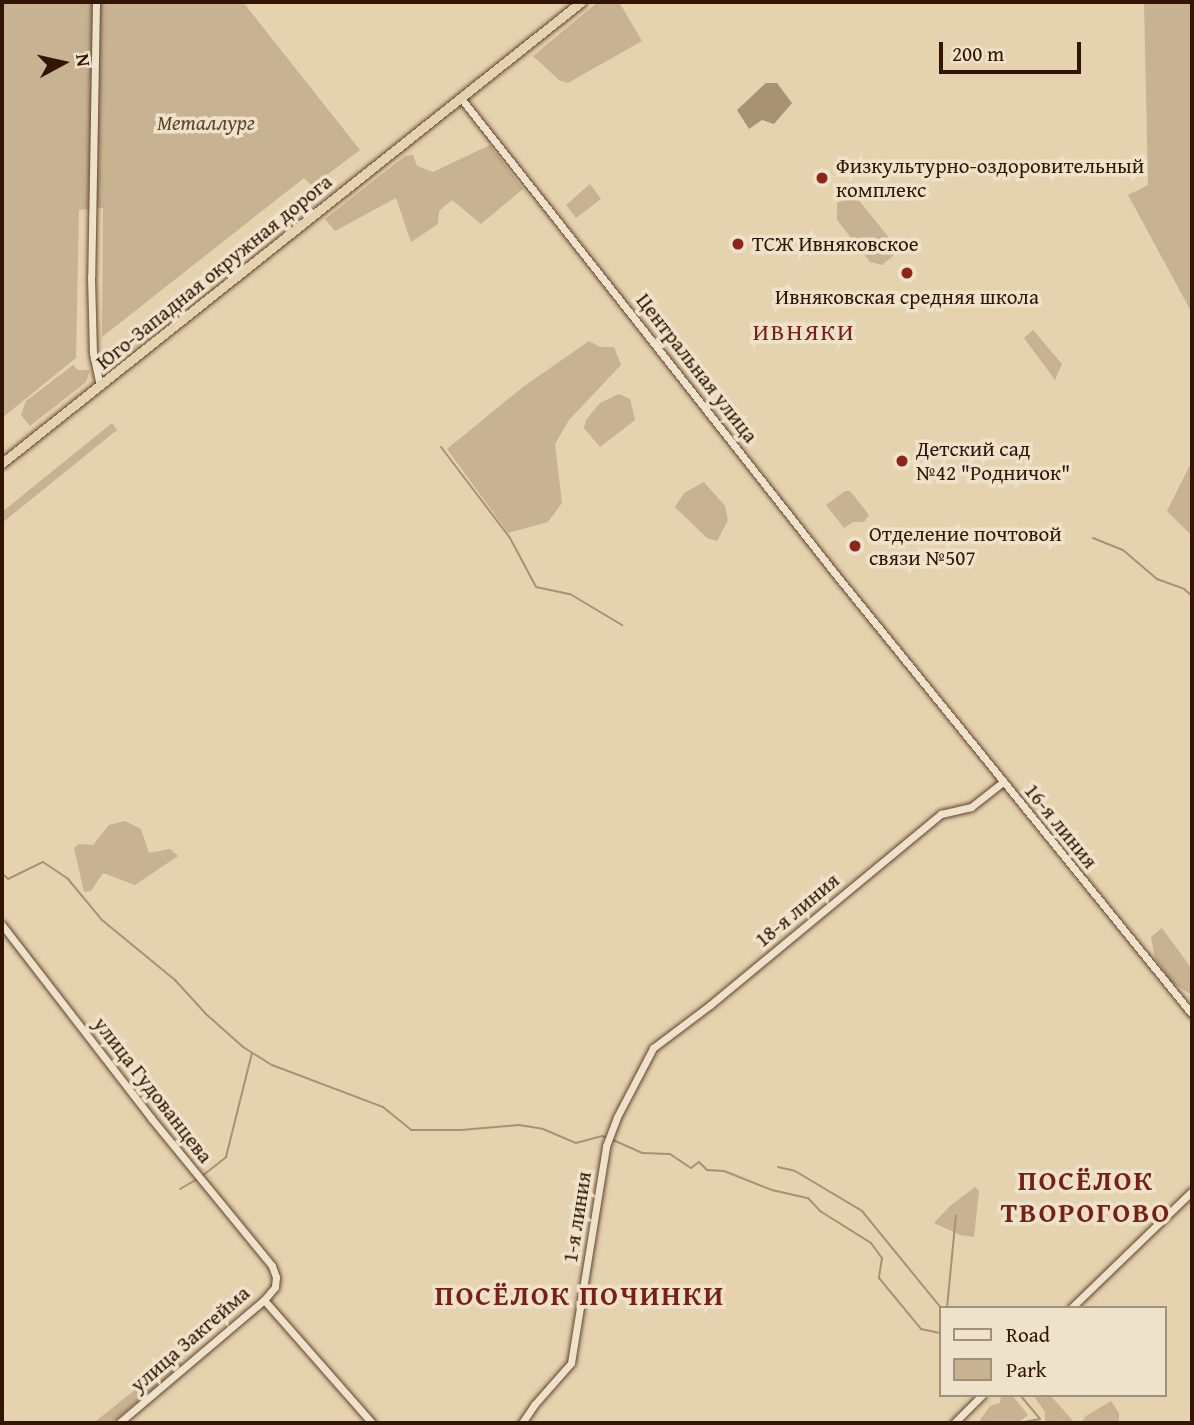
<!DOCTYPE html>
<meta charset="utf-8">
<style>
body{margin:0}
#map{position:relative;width:1194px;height:1425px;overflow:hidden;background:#e5d2ae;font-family:"Gentium Book Plus",serif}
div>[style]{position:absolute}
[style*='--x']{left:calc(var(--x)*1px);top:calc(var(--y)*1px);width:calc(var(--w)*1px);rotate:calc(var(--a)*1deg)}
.green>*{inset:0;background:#c7b291}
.water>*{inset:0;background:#a89274}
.stream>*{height:2px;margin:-1px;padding:0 1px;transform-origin:1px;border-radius:1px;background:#a89274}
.roads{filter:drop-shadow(0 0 2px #5f442d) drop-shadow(0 0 2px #5f442d)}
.tertiary>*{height:7px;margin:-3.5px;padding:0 3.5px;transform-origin:3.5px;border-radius:3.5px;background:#eee2ca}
.trunk>*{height:9px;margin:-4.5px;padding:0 4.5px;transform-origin:4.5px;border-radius:4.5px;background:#e5d2ae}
.dots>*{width:19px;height:19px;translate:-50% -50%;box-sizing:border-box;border:4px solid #eee2ca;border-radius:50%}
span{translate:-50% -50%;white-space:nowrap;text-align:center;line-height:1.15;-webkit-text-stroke:7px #eee2ca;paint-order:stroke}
.park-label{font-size:21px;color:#5f442d;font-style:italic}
.poi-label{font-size:21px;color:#321502}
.left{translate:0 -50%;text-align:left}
.street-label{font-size:21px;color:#321502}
.quarter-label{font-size:24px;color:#7a1f14;letter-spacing:2px}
.district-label{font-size:28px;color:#7a1f14;font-weight:700;letter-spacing:2px}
.frame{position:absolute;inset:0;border:4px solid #321502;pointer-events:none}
.legend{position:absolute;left:939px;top:1306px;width:228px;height:91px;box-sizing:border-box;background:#eee2ca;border:2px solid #a3907a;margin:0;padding:9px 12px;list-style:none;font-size:21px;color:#321502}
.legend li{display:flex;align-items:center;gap:14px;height:35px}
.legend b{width:35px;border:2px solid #a3907a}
.north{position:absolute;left:28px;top:28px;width:70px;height:70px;-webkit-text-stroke:5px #eee2ca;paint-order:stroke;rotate:82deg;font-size:19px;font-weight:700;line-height:28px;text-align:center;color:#321502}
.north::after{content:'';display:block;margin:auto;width:24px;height:32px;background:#321502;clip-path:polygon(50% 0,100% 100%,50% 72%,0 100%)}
.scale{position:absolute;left:939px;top:42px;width:142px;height:32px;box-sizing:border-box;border:4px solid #321502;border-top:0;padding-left:9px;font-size:21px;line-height:24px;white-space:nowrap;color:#321502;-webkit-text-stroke:5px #eee2ca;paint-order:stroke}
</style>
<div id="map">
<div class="green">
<div style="clip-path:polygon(2px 2px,243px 2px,360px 150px,312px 186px,304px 178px,102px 337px,103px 208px,79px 210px,76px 358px,2px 418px)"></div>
<div style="clip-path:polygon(598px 2px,619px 2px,642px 41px,568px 83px,559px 80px,533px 56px)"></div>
<div style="clip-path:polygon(1144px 2px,1192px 2px,1192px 313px,1128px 195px,1148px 185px)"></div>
<div style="clip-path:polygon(490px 145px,523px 189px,481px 224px,452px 200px,439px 211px,438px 224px,411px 242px,396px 198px,335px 231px,325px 219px,405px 156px,413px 155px,417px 166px,433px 172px)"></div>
<div style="clip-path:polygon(590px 184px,601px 199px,576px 218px,566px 205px)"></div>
<div style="clip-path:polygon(849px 197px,857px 198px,895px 245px,894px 255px,882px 265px,870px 262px,837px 220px,837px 203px)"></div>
<div style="clip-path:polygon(1033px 330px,1062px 364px,1055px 380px,1024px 338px)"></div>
<div style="clip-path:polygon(589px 341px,600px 347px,614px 347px,621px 365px,569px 420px,555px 444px,562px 503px,548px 522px,508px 533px,447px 449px,523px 387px)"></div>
<div style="clip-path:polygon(73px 365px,78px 370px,90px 370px,86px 382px,30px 426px,21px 415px,26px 401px)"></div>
<div style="clip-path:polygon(619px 394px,630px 399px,635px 420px,600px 447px,584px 428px,586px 420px,600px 403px)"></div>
<div style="clip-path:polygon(112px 423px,117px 430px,2px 523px,2px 512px)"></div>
<div style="clip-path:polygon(1192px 461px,1192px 536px,1167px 511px)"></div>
<div style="clip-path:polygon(704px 482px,725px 506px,728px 520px,717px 541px,707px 538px,675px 507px,684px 493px)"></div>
<div style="clip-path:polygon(845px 491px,850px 491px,869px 515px,864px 522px,853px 522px,844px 528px,826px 505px)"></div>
<div style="clip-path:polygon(125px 821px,141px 829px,149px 853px,170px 849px,178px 856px,135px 885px,103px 873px,91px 891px,84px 892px,74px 848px,79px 844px,93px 845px,109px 825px)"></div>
<div style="clip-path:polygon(1162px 928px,1192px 969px,1192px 995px,1171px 982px,1155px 958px,1151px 937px)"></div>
<div style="clip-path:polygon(975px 1187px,979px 1191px,974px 1237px,960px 1235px,934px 1223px,950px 1206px)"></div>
<div style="clip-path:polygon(176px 1357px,183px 1365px,111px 1423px,98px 1423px,96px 1421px)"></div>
<div style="clip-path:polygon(1001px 1395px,1012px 1395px,1028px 1415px,1018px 1423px,978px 1423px,990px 1406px,1000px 1403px)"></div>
<div style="clip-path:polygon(1033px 1395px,1050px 1395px,1075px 1423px,1045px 1423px,1045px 1412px)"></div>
<div style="clip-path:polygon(1111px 1401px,1119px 1413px,1119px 1423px,1081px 1423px,1086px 1416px)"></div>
</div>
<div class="water">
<div style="clip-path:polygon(766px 83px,777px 83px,792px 103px,774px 124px,762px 120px,749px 129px,737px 110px)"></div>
</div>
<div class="stream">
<div style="--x:441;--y:447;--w:114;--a:52.8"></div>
<div style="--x:510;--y:538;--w:55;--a:62"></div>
<div style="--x:536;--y:587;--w:35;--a:12"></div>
<div style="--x:570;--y:594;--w:61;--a:30.8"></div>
<div style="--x:1093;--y:538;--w:32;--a:22"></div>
<div style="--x:1123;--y:550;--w:45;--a:40.5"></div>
<div style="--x:1157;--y:579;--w:29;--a:20"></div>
<div style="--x:1184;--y:589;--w:11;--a:41"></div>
<div style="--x:2;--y:873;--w:8;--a:45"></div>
<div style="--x:8;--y:879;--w:39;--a:-26"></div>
<div style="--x:43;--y:862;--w:30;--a:34"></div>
<div style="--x:68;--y:879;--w:53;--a:50.3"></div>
<div style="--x:102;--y:920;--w:94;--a:39.4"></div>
<div style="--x:175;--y:980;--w:46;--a:47.6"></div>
<div style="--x:206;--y:1014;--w:50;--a:41.7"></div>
<div style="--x:243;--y:1047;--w:34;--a:32"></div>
<div style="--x:272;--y:1065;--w:119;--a:20.7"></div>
<div style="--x:383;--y:1107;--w:36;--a:39"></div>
<div style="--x:411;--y:1130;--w:50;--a:0"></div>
<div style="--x:461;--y:1130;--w:58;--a:-4.9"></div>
<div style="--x:519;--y:1125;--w:24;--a:9"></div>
<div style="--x:543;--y:1129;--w:36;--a:23"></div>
<div style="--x:576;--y:1143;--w:27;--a:-15"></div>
<div style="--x:602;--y:1136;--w:6;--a:18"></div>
<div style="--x:613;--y:1140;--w:32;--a:24"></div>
<div style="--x:642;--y:1153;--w:28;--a:2"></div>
<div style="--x:670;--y:1154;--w:25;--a:34"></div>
<div style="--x:691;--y:1168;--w:10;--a:-37"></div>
<div style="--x:699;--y:1162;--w:11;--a:45"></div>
<div style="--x:707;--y:1170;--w:17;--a:3"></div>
<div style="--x:724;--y:1171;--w:52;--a:21.6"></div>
<div style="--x:772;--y:1190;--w:37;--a:13"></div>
<div style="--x:808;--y:1198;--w:18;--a:47"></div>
<div style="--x:820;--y:1211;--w:60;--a:32.1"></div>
<div style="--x:871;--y:1243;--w:19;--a:54"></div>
<div style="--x:882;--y:1258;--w:20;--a:99"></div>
<div style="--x:879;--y:1278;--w:66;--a:50.5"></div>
<div style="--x:921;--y:1329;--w:19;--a:12"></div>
<div style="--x:778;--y:1167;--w:17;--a:13"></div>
<div style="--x:795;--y:1171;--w:78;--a:30.8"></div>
<div style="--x:862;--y:1211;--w:125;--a:50.8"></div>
<div style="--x:202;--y:1176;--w:31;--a:-38"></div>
<div style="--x:226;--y:1157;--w:107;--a:-76"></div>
<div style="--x:180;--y:1189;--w:20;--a:-30"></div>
<div style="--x:947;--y:1308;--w:93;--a:-84.5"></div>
<div style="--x:1020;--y:1395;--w:31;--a:50"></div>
<div style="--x:1040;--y:1419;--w:20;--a:169"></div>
</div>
<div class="roads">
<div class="tertiary">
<div style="--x:96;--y:2;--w:275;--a:91"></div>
<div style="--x:91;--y:277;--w:76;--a:88.5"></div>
<div style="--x:93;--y:353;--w:33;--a:78"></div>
<div style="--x:460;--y:97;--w:610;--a:51.8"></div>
<div style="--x:837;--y:576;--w:564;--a:50.98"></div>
<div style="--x:2;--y:925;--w:244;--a:52.3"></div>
<div style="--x:151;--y:1118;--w:191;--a:50.7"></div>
<div style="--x:272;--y:1266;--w:12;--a:70"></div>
<div style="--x:276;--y:1277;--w:10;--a:96"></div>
<div style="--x:275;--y:1287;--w:17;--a:130"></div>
<div style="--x:264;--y:1300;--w:190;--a:139.7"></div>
<div style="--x:264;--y:1300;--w:164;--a:48.7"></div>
<div style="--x:1071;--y:1308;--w:168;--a:-44"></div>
<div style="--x:522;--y:1423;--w:22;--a:-56"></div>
<div style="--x:534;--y:1405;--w:56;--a:-48.6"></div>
<div style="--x:571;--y:1363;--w:220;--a:-80.8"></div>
<div style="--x:606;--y:1146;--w:31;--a:-69"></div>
<div style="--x:617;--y:1117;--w:78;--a:-62.4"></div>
<div style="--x:653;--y:1048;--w:71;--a:-37"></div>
<div style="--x:710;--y:1005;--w:300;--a:-39.6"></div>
<div style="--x:941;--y:814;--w:31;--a:-13"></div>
<div style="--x:971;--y:807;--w:41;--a:-38"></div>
<div style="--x:954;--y:1423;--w:40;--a:-45"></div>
</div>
<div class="trunk">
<div style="--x:2;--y:463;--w:740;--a:-38.53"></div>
</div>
</div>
<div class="dots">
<div style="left:822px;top:178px;background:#8f2418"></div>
<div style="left:738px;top:244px;background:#8f2418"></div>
<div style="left:907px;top:273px;background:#8f2418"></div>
<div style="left:902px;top:461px;background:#8f2418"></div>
<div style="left:855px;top:546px;background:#8f2418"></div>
</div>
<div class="park-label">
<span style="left:206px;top:123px">Металлург</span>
</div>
<div class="poi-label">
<span class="left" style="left:836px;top:178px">Физкультурно-оздоровительный<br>комплекс</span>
<span class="left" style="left:752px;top:244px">ТСЖ Ивняковское</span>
<span style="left:907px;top:297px">Ивняковская средняя школа</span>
<span class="left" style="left:916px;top:461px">Детский сад<br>№42 "Родничок"</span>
<span class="left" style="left:869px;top:546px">Отделение почтовой<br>связи №507</span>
</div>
<div class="street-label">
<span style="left:214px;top:272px;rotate:-39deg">Юго-Западная окружная дорога</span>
<span style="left:697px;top:368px;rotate:52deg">Центральная улица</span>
<span style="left:1061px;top:826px;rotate:51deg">16-я линия</span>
<span style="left:797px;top:910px;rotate:-40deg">18-я линия</span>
<span style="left:153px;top:1090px;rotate:52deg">улица Гудованцева</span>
<span style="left:577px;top:1217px;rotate:-81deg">1-я линия</span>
<span style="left:190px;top:1339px;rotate:-41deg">улица Закгейма</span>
</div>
<div class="quarter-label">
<span style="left:804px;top:332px">ИВНЯКИ</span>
</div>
<div class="district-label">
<span style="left:1086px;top:1196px">ПОСЁЛОК<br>ТВОРОГОВО</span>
<span style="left:580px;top:1295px">ПОСЁЛОК ПОЧИНКИ</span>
</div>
<div class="frame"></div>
<ul class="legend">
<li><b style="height:9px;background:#eee2ca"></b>Road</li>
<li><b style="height:19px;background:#c7b291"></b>Park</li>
</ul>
<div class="north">N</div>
<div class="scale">200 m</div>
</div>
